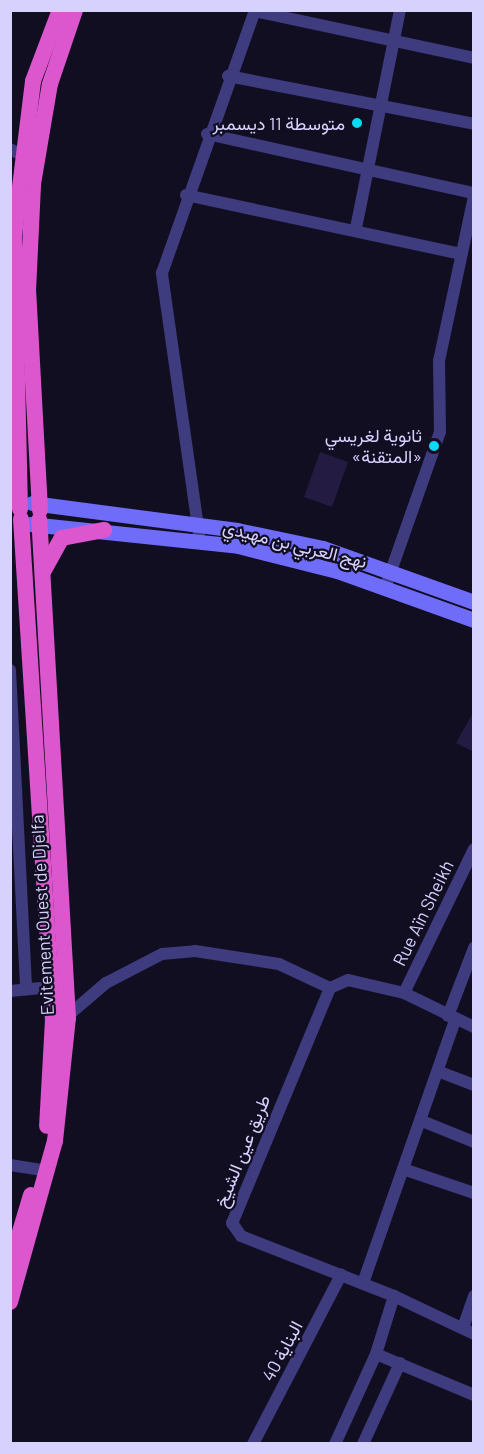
<!DOCTYPE html>
<meta charset="utf-8">
<style>
body{margin:0}
#map{position:relative;width:484px;height:1454px;overflow:hidden;background:#120e22;font-family:Barlow,Vazirmatn,sans-serif}
div>[style]{position:absolute}
[style*='--x']{left:calc(var(--x)*1px);top:calc(var(--y)*1px);width:calc(var(--w)*1px);rotate:calc(var(--a)*1deg)}
.building>*{inset:0;background:#231b42}
.minor>*{height:12px;margin:-6px;padding:0 6px;transform-origin:6px;border-radius:6px;background:#3e3b7f}
.secondary>*{height:15px;margin:-7.5px;padding:0 7.5px;transform-origin:7.5px;border-radius:7.5px;background:#706cfa}
.trunk>*{height:16px;margin:-8px;padding:0 8px;transform-origin:8px;border-radius:8px;background:#dc56cd}
.dots>*{width:16px;height:16px;translate:-50% -50%;box-sizing:border-box;border:3px solid #120e22;border-radius:50%}
span{translate:-50% -50%;white-space:nowrap;text-align:center;line-height:1.15;-webkit-text-stroke:4.5px #120e22;paint-order:stroke}
.poi-label{font-size:18px;color:#d6d1fd}
.right{translate:-100% -50%;text-align:right}
.street-label{font-size:18px;color:#d6d1fd}
.frame{position:absolute;inset:0;border:12px solid #d6d1fd;pointer-events:none}
</style>
<div id="map">
<div class="building">
<div style="clip-path:polygon(320px 452px,348px 462px,332px 507px,304px 497px)"></div>
<div style="clip-path:polygon(474px 711px,474px 752px,456px 743px)"></div>
</div>
<div class="minor">
<div style="--x:255;--y:11;--w:224;--a:12.1"></div>
<div style="--x:228;--y:76;--w:251;--a:11"></div>
<div style="--x:207;--y:134;--w:273;--a:12.5"></div>
<div style="--x:10;--y:149;--w:13;--a:27"></div>
<div style="--x:186;--y:195;--w:282;--a:12.1"></div>
<div style="--x:356;--y:228;--w:222;--a:-78.6"></div>
<div style="--x:199;--y:534;--w:264;--a:-98.1"></div>
<div style="--x:162;--y:273;--w:279;--a:-70.5"></div>
<div style="--x:385;--y:588;--w:165;--a:-70.6"></div>
<div style="--x:440;--y:432;--w:71;--a:-90.8"></div>
<div style="--x:439;--y:361;--w:168;--a:-78"></div>
<div style="--x:10;--y:670;--w:320;--a:87.1"></div>
<div style="--x:10;--y:991;--w:41;--a:-5.6"></div>
<div style="--x:404;--y:993;--w:160;--a:-64.1"></div>
<div style="--x:448;--y:1016;--w:73;--a:-69.1"></div>
<div style="--x:65;--y:1018;--w:54;--a:-40.5"></div>
<div style="--x:106;--y:983;--w:63;--a:-27.4"></div>
<div style="--x:162;--y:954;--w:33;--a:-5"></div>
<div style="--x:195;--y:951;--w:85;--a:8.8"></div>
<div style="--x:279;--y:964;--w:56;--a:25.2"></div>
<div style="--x:474;--y:1027;--w:78;--a:-154.1"></div>
<div style="--x:404;--y:993;--w:57;--a:-166.9"></div>
<div style="--x:348;--y:980;--w:20;--a:156"></div>
<div style="--x:330;--y:988;--w:255;--a:112.6"></div>
<div style="--x:232;--y:1223;--w:16;--a:55"></div>
<div style="--x:241;--y:1236;--w:164;--a:21.4"></div>
<div style="--x:394;--y:1296;--w:89;--a:25.4"></div>
<div style="--x:440;--y:1072;--w:36;--a:21"></div>
<div style="--x:422;--y:1121;--w:56;--a:22"></div>
<div style="--x:10;--y:1165;--w:38;--a:9"></div>
<div style="--x:403;--y:1169;--w:75;--a:18.7"></div>
<div style="--x:363;--y:1283;--w:279;--a:-70.7"></div>
<div style="--x:463;--y:1328;--w:34;--a:-71"></div>
<div style="--x:376;--y:1354;--w:106;--a:22.7"></div>
<div style="--x:253;--y:1444;--w:191;--a:-62.5"></div>
<div style="--x:335;--y:1444;--w:99;--a:-65.5"></div>
<div style="--x:376;--y:1354;--w:61;--a:-72.8"></div>
<div style="--x:363;--y:1444;--w:89;--a:-65.4"></div>
</div>
<div class="secondary">
<div style="--x:32;--y:503;--w:207;--a:7.5"></div>
<div style="--x:237;--y:530;--w:88;--a:11.8"></div>
<div style="--x:323;--y:548;--w:160;--a:19.7"></div>
<div style="--x:30;--y:524;--w:209;--a:6"></div>
<div style="--x:238;--y:546;--w:102;--a:14.2"></div>
<div style="--x:337;--y:571;--w:145;--a:19.7"></div>
</div>
<div class="trunk">
<div style="--x:20;--y:509;--w:273;--a:-91.3"></div>
<div style="--x:14;--y:236;--w:156;--a:-83"></div>
<div style="--x:33;--y:81;--w:76;--a:-69.2"></div>
<div style="--x:40;--y:510;--w:219;--a:-93.1"></div>
<div style="--x:28;--y:291;--w:107;--a:-87.3"></div>
<div style="--x:33;--y:184;--w:101;--a:-80.4"></div>
<div style="--x:50;--y:84;--w:78;--a:-71.3"></div>
<div style="--x:21;--y:519;--w:502;--a:86.35"></div>
<div style="--x:53;--y:1020;--w:106;--a:93.2"></div>
<div style="--x:44;--y:570;--w:37;--a:-61"></div>
<div style="--x:62;--y:538;--w:43;--a:-10.8"></div>
<div style="--x:10;--y:1265;--w:73;--a:-73.3"></div>
<div style="--x:10;--y:1302;--w:167;--a:-74.4"></div>
<div style="--x:55;--y:1141;--w:124;--a:-84"></div>
<div style="--x:68;--y:1018;--w:499;--a:-93.3"></div>
</div>
<div class="dots">
<div style="left:357px;top:123px;background:#09daf2"></div>
<div style="left:434px;top:446px;background:#09daf2"></div>
</div>
<div class="poi-label">
<span class="right" style="left:345px;top:123px">متوسطة 11 ديسمبر</span>
<span class="right" style="left:422px;top:446px">ثانوية لغريسي<br>«المتقنة»</span>
</div>
<div class="street-label">
<span style="left:295px;top:544px;rotate:14deg">نهج العربي بن مهيدي</span>
<span style="left:423px;top:913px;rotate:-64deg">Rue Aïn Sheikh</span>
<span style="left:42px;top:915px;rotate:-93deg">Evitement Ouest de Djelfa</span>
<span style="left:242px;top:1151px;rotate:-68deg">طريق عين الشيخ</span>
<span style="left:282px;top:1351px;rotate:-62deg">البناية 40</span>
</div>
<div class="frame"></div>
</div>
